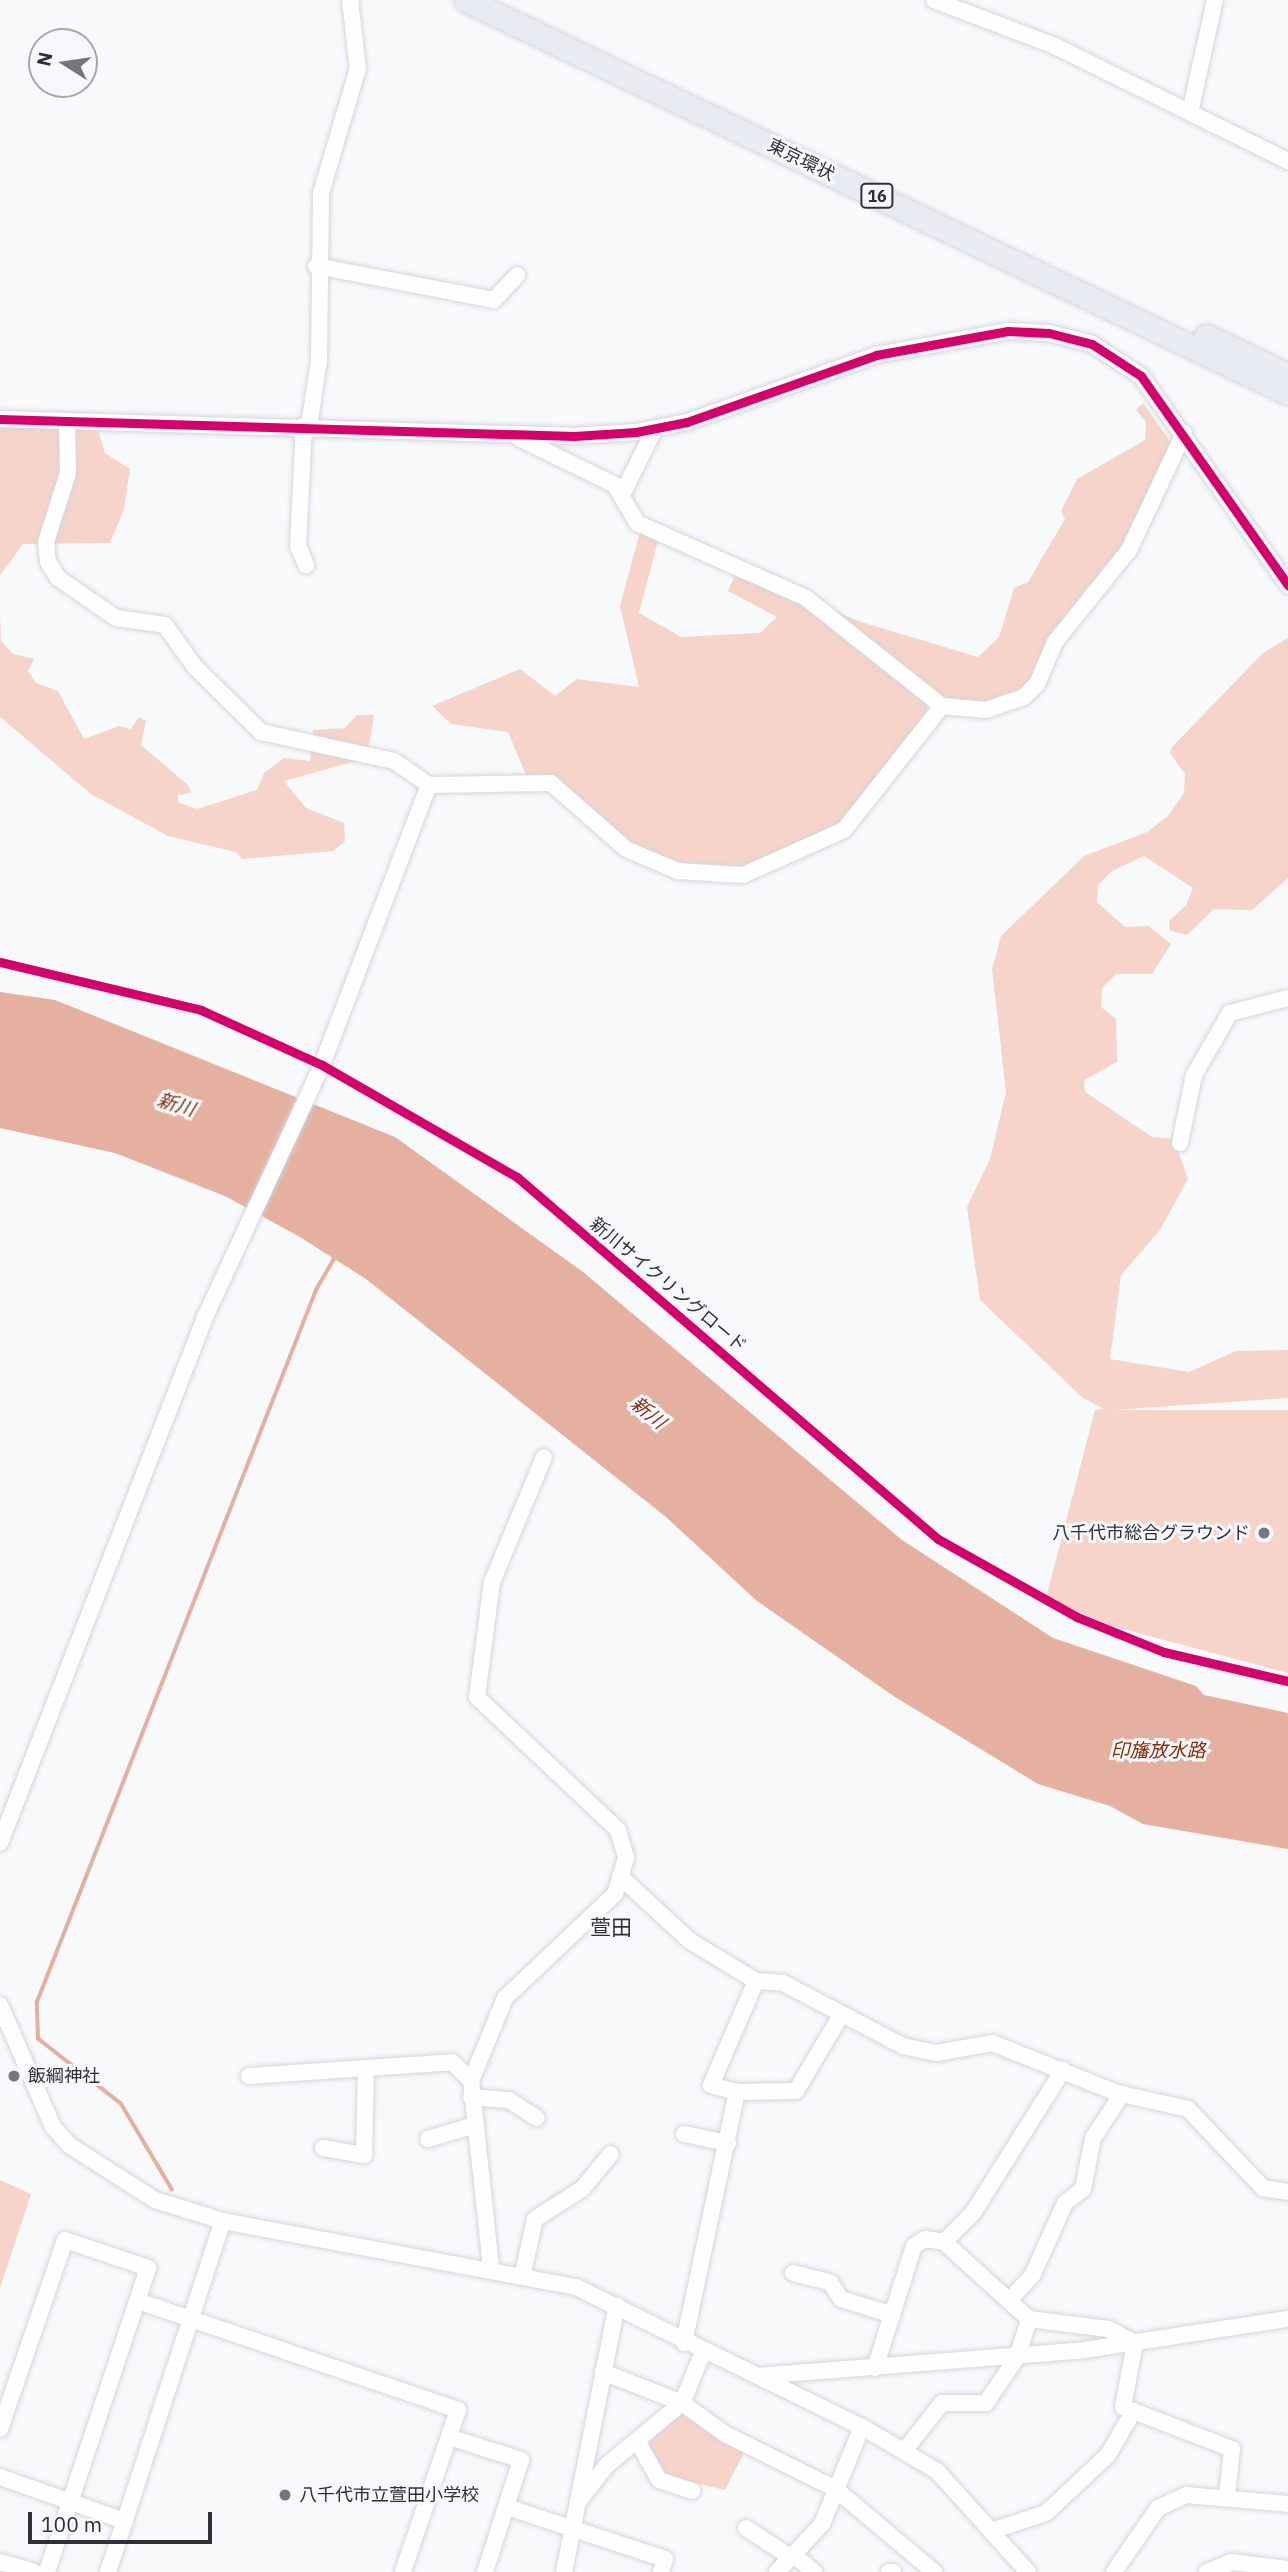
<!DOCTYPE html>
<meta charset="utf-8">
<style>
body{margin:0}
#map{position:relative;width:1288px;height:2572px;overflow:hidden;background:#f7f9fb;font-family:"IBM Plex Sans","Noto Sans JP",sans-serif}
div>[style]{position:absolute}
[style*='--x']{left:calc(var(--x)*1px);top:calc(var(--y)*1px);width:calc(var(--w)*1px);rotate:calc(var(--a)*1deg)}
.green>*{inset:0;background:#f6d4ca}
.water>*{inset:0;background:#e5b09f}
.stream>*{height:3.5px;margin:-1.75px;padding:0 1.75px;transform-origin:1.75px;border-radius:1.75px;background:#e5b09f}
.roads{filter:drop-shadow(0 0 2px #d4d6db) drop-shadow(0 0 2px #d4d6db)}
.minor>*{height:16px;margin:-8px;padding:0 8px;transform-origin:8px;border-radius:8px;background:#fefefe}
.highway>*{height:23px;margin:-11.5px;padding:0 11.5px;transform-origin:11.5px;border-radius:11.5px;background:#e9ebf3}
.cycleway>*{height:9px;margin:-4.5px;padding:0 4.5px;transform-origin:4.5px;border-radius:4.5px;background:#d6006c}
.dots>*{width:19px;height:19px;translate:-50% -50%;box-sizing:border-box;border:4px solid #f6f8fc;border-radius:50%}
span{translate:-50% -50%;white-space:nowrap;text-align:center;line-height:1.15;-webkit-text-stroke:6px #f6f8fc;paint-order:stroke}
.shield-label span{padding:2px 5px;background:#f6f8fc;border:2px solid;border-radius:5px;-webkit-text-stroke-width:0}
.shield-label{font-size:16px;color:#2d3039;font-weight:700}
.street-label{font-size:18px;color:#2d3039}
.poi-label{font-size:18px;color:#2d3039}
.right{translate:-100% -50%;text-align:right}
.left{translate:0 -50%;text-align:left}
.water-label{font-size:19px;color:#852b07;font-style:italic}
.quarter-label{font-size:21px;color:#2d3039}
.north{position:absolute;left:28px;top:28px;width:70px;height:70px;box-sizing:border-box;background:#f6f8fc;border:2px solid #a6a8ae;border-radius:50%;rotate:282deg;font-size:19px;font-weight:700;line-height:28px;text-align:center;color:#2d3039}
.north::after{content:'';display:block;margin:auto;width:24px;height:32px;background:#74767d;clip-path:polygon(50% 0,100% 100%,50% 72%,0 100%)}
.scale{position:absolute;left:28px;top:2512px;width:184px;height:32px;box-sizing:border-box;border:4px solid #2d3039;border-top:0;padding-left:9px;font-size:21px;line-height:24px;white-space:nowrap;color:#2d3039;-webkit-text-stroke:5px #f6f8fc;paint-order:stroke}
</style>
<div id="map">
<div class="green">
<div style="clip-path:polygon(1143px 403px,1172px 444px,1135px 531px,1038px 674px,1022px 692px,987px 706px,926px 699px,928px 718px,860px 807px,825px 835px,728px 874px,651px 857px,527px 777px,508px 732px,451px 724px,432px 706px,520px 669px,555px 696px,577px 679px,639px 687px,620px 606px,641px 528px,659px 537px,639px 613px,681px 637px,760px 633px,777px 617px,728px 591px,737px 570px,858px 621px,978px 657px,999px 637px,1014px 588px,1028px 582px,1065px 519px,1061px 511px,1077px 479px,1145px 440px,1146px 422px,1136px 410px)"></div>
<div style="clip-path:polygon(0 427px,98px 430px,105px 453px,130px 469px,124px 509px,110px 543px,23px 544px,0 575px)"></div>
<div style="clip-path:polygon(0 615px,1px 641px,13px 654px,34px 659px,28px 671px,36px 683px,58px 691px,84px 739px,119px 726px,131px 729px,139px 717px,146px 721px,141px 745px,188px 785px,191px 793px,178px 795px,178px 802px,197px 809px,257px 790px,264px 773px,284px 758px,310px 761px,313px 730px,345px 728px,357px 715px,374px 715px,367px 758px,284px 781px,306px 808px,344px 823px,345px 841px,333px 851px,242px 859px,236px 852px,168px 836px,91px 794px,0 717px)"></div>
<div style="clip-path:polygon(1288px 638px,1288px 878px,1252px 910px,1214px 909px,1187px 935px,1170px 931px,1169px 921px,1186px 905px,1193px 888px,1144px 856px,1112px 871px,1098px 885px,1097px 902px,1125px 927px,1149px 926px,1171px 944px,1152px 974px,1116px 974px,1102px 988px,1101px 1007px,1116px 1019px,1117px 1062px,1084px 1080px,1085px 1092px,1152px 1137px,1174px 1139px,1188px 1179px,1160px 1230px,1121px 1275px,1110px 1359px,1189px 1372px,1236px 1351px,1288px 1350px,1288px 1398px,1113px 1410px,1288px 1410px,1288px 1673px,1112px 1626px,1046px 1598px,1095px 1410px,1104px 1409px,1083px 1398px,980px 1300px,967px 1207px,990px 1159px,1006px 1092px,992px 969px,1001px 936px,1084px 856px,1147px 832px,1168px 816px,1184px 793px,1185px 774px,1170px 753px,1172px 747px,1263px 653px)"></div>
<div style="clip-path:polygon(0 2180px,31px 2194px,0 2288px)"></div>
<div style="clip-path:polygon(682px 2409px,746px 2449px,725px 2490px,664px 2476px,647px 2445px)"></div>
</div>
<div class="water">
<div style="clip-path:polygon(0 992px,55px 1000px,395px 1137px,583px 1272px,902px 1540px,1053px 1638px,1196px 1686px,1204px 1695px,1288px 1713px,1288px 1849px,1143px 1824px,1110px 1806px,1038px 1784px,895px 1697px,757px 1601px,666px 1517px,366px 1279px,300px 1237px,225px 1196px,115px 1153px,0 1128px)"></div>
</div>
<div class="stream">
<div style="--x:172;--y:2190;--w:100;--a:-120.7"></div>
<div style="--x:121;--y:2104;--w:105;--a:-141.9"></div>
<div style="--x:38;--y:2039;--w:37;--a:-92"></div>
<div style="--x:37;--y:2002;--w:765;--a:-68.6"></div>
<div style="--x:316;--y:1290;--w:39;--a:-60"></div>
</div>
<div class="roads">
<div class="minor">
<div style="--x:934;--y:0;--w:129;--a:20.8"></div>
<div style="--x:1055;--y:46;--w:260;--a:26.3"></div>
<div style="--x:1191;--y:108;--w:111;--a:-77.5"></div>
<div style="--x:316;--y:266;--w:181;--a:10.8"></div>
<div style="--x:494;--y:300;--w:34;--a:-47"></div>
<div style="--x:0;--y:419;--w:574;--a:1.7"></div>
<div style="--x:574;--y:436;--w:62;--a:-3.7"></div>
<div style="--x:636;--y:432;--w:52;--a:-11.1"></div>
<div style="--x:687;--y:422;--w:201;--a:-19.5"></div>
<div style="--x:876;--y:355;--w:134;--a:-10.3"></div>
<div style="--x:1008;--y:331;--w:41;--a:2.8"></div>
<div style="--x:1049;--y:333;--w:44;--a:14.3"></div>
<div style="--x:1092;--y:344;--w:59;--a:33.1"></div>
<div style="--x:1141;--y:376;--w:256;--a:54.9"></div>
<div style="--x:67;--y:422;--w:51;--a:88.9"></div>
<div style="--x:68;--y:473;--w:72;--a:107.7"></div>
<div style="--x:46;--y:542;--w:20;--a:84"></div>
<div style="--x:48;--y:562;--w:19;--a:58"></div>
<div style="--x:58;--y:578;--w:70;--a:34.6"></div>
<div style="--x:116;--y:618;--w:49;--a:8.1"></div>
<div style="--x:165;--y:625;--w:52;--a:54.5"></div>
<div style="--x:195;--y:667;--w:93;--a:44.6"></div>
<div style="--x:261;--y:732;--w:136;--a:12.3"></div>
<div style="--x:394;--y:761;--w:42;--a:34.4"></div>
<div style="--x:429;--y:785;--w:122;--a:-0.9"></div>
<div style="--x:551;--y:783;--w:100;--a:41.3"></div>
<div style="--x:626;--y:849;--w:56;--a:22.9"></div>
<div style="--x:678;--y:871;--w:65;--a:3.5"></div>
<div style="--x:743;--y:875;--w:111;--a:-24"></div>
<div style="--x:844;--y:830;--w:158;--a:-51.7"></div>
<div style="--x:304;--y:426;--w:120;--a:92.9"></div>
<div style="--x:298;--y:546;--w:21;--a:67"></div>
<div style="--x:309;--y:426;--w:66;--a:-81.3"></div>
<div style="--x:319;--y:361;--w:168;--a:-89.3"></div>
<div style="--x:321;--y:193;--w:130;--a:-73.5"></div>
<div style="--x:358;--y:68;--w:68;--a:-96.7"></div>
<div style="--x:519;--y:438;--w:107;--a:26.1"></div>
<div style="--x:615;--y:485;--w:44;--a:59.9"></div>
<div style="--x:637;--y:523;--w:185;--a:23.9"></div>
<div style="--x:806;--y:598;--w:174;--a:38.5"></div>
<div style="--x:942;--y:706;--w:44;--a:5.2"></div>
<div style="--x:986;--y:710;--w:40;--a:-18.9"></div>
<div style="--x:1024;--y:697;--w:18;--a:-45"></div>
<div style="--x:1037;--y:684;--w:46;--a:-66.8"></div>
<div style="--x:1055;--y:642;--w:118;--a:-51.2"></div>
<div style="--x:1129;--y:550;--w:129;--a:-64.8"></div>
<div style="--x:623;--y:493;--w:72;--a:-63.8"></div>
<div style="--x:1180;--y:1143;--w:69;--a:-78.4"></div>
<div style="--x:1194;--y:1075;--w:72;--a:-59.9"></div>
<div style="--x:1230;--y:1013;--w:60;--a:-14.5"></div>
<div style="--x:0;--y:1843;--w:567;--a:-68.69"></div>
<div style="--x:206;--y:1315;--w:276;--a:-65.1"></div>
<div style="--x:322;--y:1065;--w:300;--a:-69.1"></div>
<div style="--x:624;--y:1880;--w:90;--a:42.7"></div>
<div style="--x:690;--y:1941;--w:77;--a:31.2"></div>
<div style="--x:756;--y:1981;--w:27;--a:4"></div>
<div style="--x:783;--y:1983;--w:136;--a:27.7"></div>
<div style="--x:903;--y:2046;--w:34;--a:12"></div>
<div style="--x:936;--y:2053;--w:57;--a:-10.1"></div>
<div style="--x:992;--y:2043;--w:135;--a:21.8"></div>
<div style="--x:1117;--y:2093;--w:73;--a:12.7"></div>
<div style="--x:1188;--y:2109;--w:109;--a:46.5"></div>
<div style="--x:1263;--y:2188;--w:25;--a:9"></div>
<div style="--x:0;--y:2005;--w:133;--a:66.5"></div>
<div style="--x:53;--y:2127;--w:24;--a:48"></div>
<div style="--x:69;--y:2145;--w:102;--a:32.6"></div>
<div style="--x:155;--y:2200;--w:71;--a:17.2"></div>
<div style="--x:223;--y:2221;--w:359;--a:10.6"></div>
<div style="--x:576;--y:2287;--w:318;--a:26.1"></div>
<div style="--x:862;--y:2427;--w:87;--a:30.4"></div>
<div style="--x:937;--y:2471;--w:136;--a:48"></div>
<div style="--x:249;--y:2076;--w:203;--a:-3.9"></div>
<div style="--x:452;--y:2062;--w:27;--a:45"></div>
<div style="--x:737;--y:2092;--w:59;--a:-1"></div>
<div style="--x:796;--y:2091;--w:86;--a:-59.3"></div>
<div style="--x:471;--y:2097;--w:38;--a:5"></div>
<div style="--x:509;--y:2100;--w:33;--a:33"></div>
<div style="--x:684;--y:2134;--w:45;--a:11.6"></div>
<div style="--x:428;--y:2139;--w:49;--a:-16.6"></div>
<div style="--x:323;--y:2148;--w:42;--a:9.7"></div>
<div style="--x:364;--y:2155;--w:85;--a:-88.7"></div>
<div style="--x:944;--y:2242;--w:115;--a:42.2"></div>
<div style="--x:1029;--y:2319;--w:80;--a:7.2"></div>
<div style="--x:1108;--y:2329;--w:30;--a:27"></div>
<div style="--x:491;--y:2267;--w:187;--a:-96.1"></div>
<div style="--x:471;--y:2081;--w:90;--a:-67.7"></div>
<div style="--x:505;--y:1998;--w:151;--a:-43.4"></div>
<div style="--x:615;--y:1894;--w:39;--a:-73"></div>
<div style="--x:626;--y:1857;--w:28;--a:-107"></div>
<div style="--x:618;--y:1830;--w:194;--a:-136.7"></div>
<div style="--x:477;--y:1697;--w:116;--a:-82.6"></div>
<div style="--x:492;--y:1582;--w:135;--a:-67.4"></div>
<div style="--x:523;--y:2273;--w:55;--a:-77.5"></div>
<div style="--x:535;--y:2219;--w:56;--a:-32.6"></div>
<div style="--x:582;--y:2189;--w:45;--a:-50.4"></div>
<div style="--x:793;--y:2273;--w:38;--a:14"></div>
<div style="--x:830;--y:2282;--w:20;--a:57"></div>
<div style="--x:841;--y:2299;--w:54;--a:17.1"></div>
<div style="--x:138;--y:2301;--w:338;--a:18.8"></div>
<div style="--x:458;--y:2410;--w:171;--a:108.8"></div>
<div style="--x:1009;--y:2301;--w:36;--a:-48"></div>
<div style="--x:1033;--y:2274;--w:78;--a:-65.7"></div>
<div style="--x:1065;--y:2203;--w:23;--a:-38"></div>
<div style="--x:1083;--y:2189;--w:52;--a:-78.9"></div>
<div style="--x:1093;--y:2138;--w:53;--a:-56.6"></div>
<div style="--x:684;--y:2343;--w:257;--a:-78.1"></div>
<div style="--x:737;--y:2092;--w:27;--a:-165"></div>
<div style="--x:711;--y:2085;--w:113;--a:-66.6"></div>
<div style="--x:1135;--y:2343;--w:65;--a:100.6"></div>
<div style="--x:1123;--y:2407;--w:117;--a:21.1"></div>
<div style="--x:1232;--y:2449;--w:46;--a:96.2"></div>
<div style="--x:875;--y:2368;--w:128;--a:-72.3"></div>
<div style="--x:914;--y:2246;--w:13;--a:-32"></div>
<div style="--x:925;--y:2239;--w:19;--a:9"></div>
<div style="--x:944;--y:2242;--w:41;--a:-45"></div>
<div style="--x:973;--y:2213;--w:169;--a:-57.8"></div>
<div style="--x:603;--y:2372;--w:85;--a:21.4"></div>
<div style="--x:682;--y:2403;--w:55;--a:-67.6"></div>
<div style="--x:757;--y:2376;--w:322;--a:-4.5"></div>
<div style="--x:1078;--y:2351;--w:212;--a:-8.7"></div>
<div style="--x:0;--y:2429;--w:200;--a:-71"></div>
<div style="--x:65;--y:2240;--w:88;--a:18.6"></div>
<div style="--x:148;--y:2268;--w:320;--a:108.4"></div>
<div style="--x:449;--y:2437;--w:76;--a:17.7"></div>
<div style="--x:521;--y:2460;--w:118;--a:107.8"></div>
<div style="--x:638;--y:2442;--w:43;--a:61.1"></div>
<div style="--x:659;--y:2480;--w:35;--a:18"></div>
<div style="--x:904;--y:2451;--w:61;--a:-51.6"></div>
<div style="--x:942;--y:2403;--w:44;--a:0"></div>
<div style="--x:986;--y:2403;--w:55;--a:-56"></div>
<div style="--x:1017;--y:2357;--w:40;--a:-72"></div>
<div style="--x:0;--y:2477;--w:133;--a:19.4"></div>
<div style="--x:578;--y:2502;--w:47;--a:-51.9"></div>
<div style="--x:607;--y:2465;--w:97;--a:-39.6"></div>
<div style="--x:682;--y:2403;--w:53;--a:35.8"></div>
<div style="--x:725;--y:2434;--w:122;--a:26.4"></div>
<div style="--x:834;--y:2488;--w:131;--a:40"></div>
<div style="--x:507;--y:2507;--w:166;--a:18.2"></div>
<div style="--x:665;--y:2559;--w:14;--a:107"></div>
<div style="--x:746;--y:2528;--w:53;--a:33.4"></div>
<div style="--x:994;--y:2530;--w:55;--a:-18.1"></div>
<div style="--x:1046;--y:2513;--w:85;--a:-43.1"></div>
<div style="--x:1108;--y:2455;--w:48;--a:-59.7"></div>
<div style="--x:793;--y:2554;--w:28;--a:41"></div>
<div style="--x:0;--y:2562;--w:35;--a:16"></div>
<div style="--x:108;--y:2572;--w:369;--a:-71.9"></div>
<div style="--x:564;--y:2572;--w:272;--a:-78.8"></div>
<div style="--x:777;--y:2572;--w:66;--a:-46.8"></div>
<div style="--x:822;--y:2524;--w:105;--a:-67.6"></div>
<div style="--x:889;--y:2572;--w:4;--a:0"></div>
<div style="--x:1114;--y:2572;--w:78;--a:-55.5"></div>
<div style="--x:1158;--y:2508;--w:31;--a:-25"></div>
<div style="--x:1186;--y:2495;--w:102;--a:5"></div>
<div style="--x:1207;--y:2572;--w:27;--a:-22"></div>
<div style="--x:1232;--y:2562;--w:56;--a:7.1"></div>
</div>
<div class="highway">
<div style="--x:466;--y:0;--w:911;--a:25.55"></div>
<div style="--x:1206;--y:336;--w:91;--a:25.4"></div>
</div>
</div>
<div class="cycleway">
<div style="--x:0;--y:419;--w:574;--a:1.7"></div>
<div style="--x:574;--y:436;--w:62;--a:-3.7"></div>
<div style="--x:636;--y:432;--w:52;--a:-11.1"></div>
<div style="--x:687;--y:422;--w:201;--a:-19.5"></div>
<div style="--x:876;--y:355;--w:134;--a:-10.3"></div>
<div style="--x:1008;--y:331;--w:41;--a:2.8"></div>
<div style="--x:1049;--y:333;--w:44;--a:14.3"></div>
<div style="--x:1092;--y:344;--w:59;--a:33.1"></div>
<div style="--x:1141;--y:376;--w:256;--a:54.9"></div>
<div style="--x:0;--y:962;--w:207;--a:13.4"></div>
<div style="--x:201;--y:1010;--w:133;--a:24.4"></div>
<div style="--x:322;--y:1065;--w:225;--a:29.9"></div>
<div style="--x:517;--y:1177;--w:555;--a:40.69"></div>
<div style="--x:938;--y:1539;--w:159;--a:29.3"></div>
<div style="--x:1077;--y:1617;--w:94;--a:21.9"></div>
<div style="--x:1164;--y:1652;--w:127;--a:13.2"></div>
</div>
<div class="dots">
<div style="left:1264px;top:1533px;background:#74767d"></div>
<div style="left:14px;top:2076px;background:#74767d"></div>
<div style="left:285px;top:2495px;background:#74767d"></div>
</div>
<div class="shield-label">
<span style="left:877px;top:196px">16</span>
</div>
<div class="street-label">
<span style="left:801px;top:160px;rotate:26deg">東京環状</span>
<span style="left:668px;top:1285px;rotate:40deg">新川サイクリングロード</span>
</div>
<div class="poi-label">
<span class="right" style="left:1250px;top:1533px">八千代市総合グラウンド</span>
<span class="left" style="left:28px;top:2076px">飯綱神社</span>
<span class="left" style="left:299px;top:2495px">八千代市立萱田小学校</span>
</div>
<div class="water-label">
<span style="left:176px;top:1105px;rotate:17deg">新川</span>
<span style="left:648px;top:1413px;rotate:39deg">新川</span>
<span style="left:1158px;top:1751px">印旛放水路</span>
</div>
<div class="quarter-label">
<span style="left:611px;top:1927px">萱田</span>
</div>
<div class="north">N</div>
<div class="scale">100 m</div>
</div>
